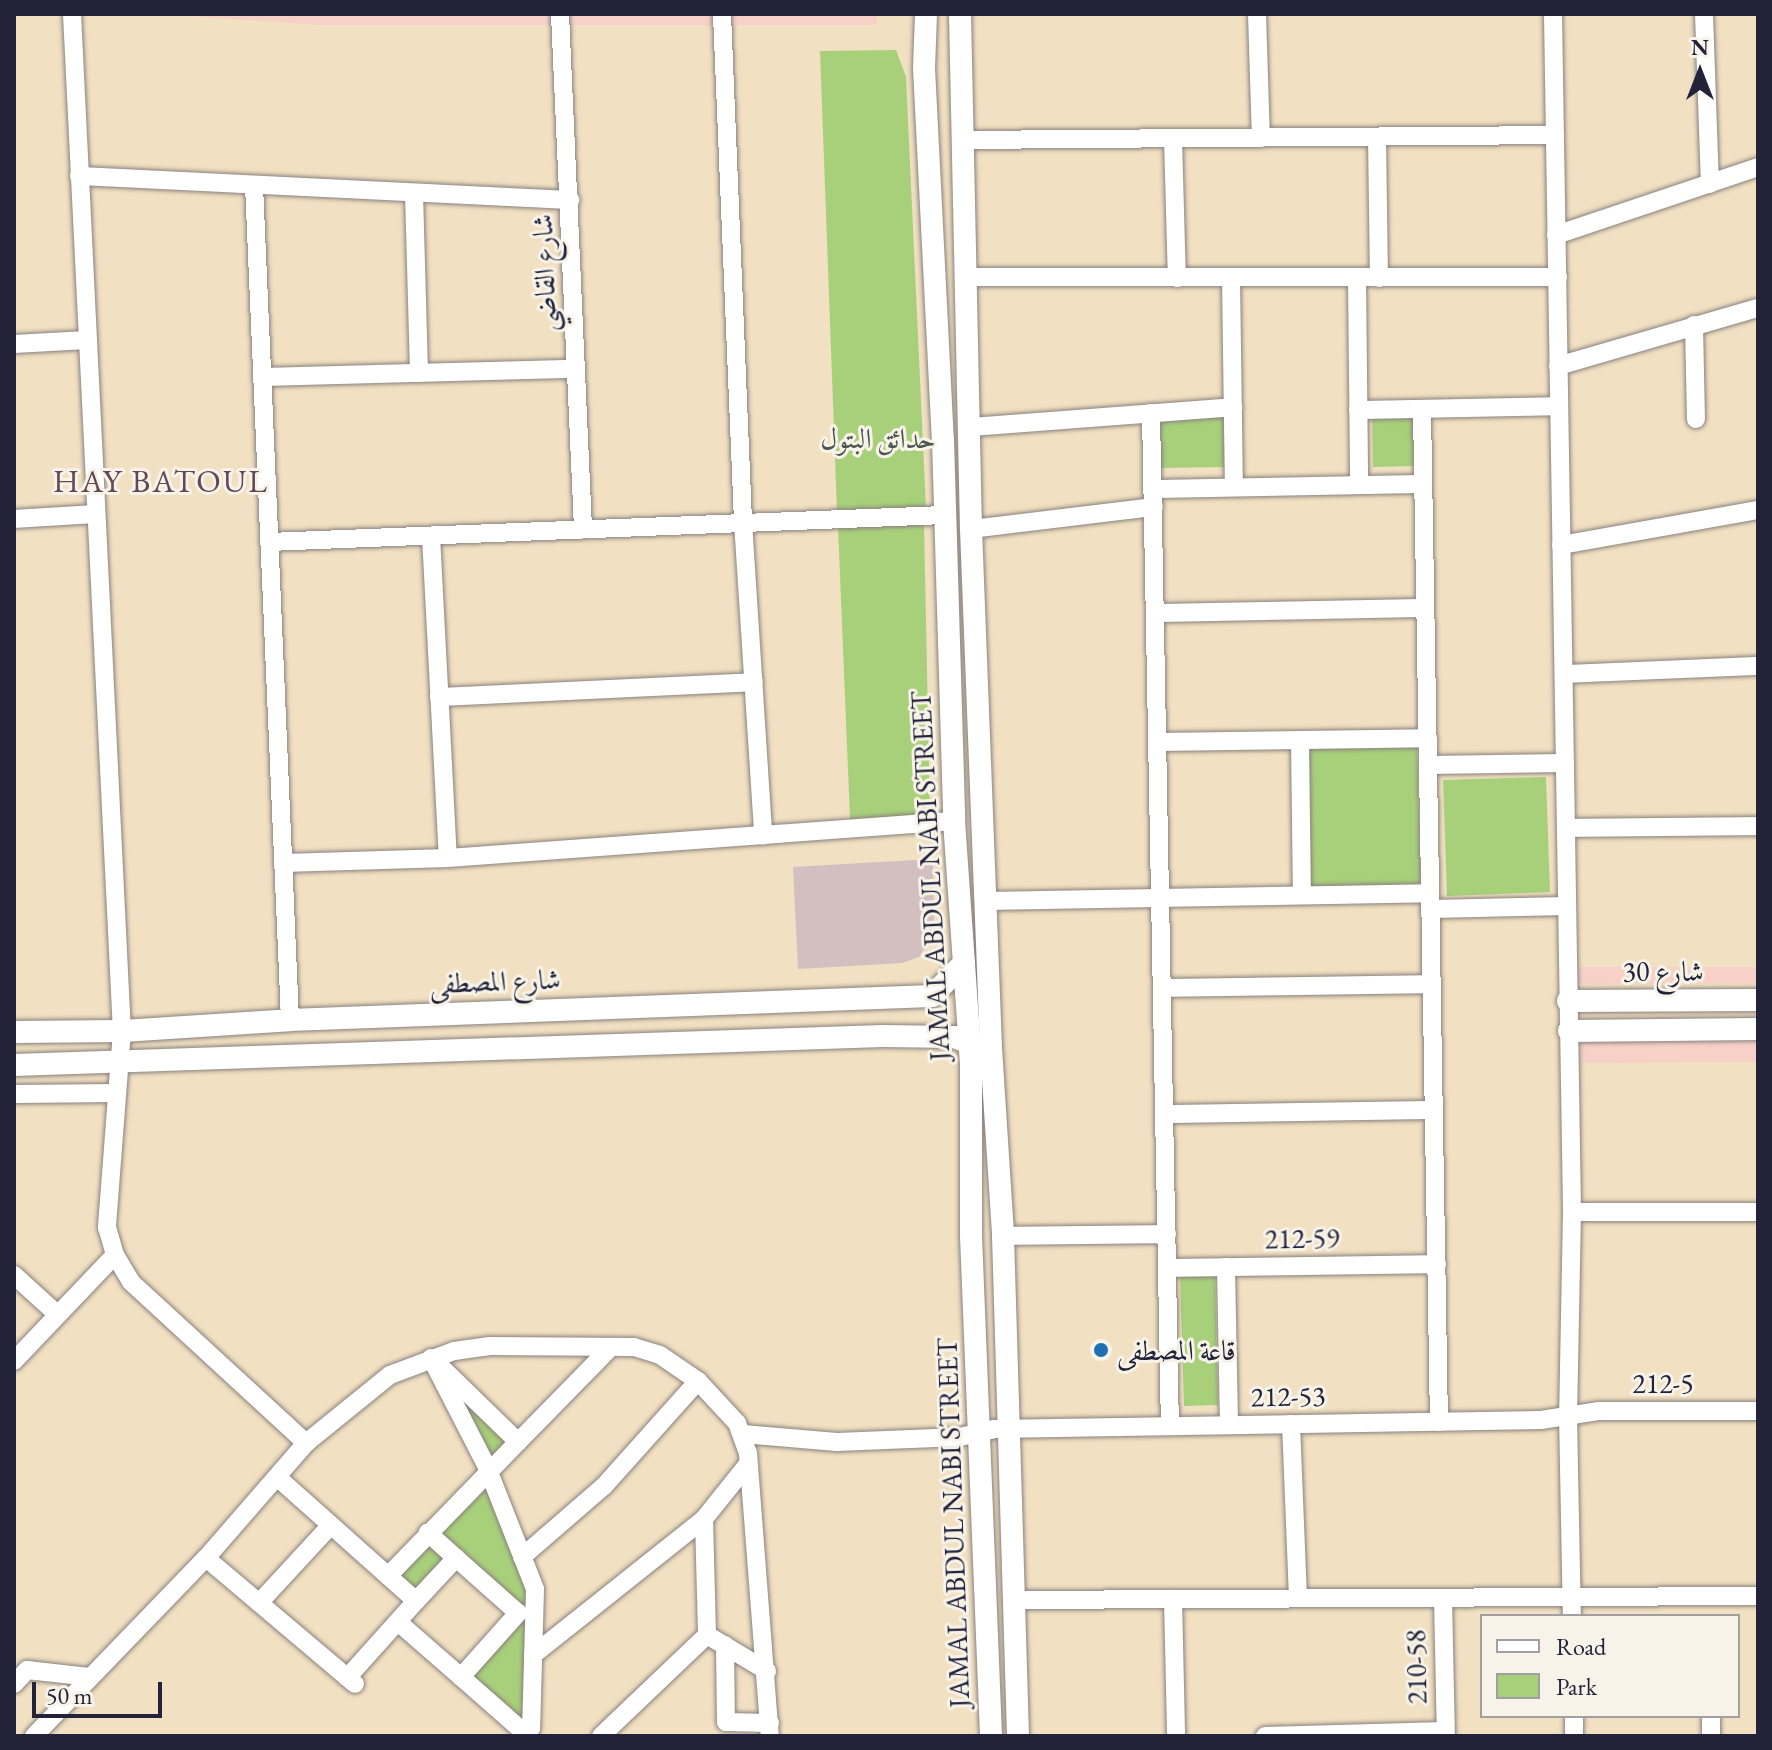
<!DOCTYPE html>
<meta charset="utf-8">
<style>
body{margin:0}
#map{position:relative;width:1772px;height:1750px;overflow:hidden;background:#f1e0c2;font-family:"EB Garamond",Amiri,serif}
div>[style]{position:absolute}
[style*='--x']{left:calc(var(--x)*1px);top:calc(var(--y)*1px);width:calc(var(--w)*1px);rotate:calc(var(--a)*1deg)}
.built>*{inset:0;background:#f7d1c7}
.industrial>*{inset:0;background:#d2bfc0}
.green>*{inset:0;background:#a8d07b}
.roads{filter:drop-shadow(0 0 2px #8a817e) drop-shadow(0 0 2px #8a817e)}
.minor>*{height:18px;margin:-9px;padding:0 9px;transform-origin:9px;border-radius:9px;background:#fff}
.tertiary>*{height:22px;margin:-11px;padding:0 11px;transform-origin:11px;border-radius:11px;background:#fff}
.dots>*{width:22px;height:22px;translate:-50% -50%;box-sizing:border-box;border:4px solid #f7f3e8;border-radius:50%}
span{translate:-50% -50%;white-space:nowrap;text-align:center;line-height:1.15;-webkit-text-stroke:6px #f7f3e8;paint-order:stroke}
.street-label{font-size:28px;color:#22223b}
.park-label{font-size:28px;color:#4a564e}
.poi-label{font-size:28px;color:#22223b}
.left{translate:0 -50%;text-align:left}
.quarter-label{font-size:32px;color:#634858;letter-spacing:2px}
.frame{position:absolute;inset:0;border:16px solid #22223b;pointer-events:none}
.legend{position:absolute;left:1480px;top:1614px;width:260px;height:104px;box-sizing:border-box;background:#f7f3e8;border:2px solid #a29fa3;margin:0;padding:10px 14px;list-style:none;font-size:24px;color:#22223b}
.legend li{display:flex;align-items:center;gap:16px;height:40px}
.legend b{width:40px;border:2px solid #a29fa3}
.north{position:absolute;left:1660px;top:32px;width:80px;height:80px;-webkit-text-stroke:6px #f7f3e8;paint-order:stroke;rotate:0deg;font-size:22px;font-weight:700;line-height:32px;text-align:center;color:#22223b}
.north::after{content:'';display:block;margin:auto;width:28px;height:36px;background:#22223b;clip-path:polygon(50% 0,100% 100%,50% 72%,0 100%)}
.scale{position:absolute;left:32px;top:1682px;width:130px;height:36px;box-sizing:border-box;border:4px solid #22223b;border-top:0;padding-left:10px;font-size:24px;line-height:28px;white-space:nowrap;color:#22223b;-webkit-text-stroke:6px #f7f3e8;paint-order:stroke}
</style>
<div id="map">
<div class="built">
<div style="clip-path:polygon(159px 14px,876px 14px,877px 25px,318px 25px)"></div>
<div style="clip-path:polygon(1578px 967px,1758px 967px,1758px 983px,1578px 984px)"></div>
<div style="clip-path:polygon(1758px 1038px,1758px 1062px,1582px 1063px,1581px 1040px)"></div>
</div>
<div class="industrial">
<div style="clip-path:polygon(933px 859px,934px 933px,919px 957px,902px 963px,798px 969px,793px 867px)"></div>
</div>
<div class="green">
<div style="clip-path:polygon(896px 50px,906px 77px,926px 508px,837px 512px,820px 51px)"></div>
<div style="clip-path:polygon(1228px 415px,1229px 467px,1159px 468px,1159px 416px)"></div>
<div style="clip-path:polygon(1414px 418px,1415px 466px,1373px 467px,1372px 419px)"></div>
<div style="clip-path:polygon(924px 523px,930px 816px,850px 819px,838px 526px)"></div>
<div style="clip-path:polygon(1417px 746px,1421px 884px,1311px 887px,1307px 749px)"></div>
<div style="clip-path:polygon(1546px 777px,1550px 892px,1447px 896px,1443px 780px)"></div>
<div style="clip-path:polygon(1215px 1276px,1218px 1405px,1184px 1406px,1180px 1277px)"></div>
<div style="clip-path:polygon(431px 1358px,518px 1442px,489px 1472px,534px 1595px,531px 1728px,461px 1677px,518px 1614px,456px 1558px,416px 1601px,388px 1576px,488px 1472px)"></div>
</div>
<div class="roads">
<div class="minor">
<div style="--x:72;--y:14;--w:1018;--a:87.19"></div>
<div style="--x:122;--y:1031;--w:197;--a:94.4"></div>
<div style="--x:107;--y:1227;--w:29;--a:74"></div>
<div style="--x:115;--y:1255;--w:31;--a:59"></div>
<div style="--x:131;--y:1282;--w:238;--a:42.6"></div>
<div style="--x:560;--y:14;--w:516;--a:87.44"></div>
<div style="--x:722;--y:14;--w:508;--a:87.63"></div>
<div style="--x:743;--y:522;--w:314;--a:86.3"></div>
<div style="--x:1257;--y:14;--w:124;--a:88.2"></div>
<div style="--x:1553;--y:14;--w:1198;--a:89.09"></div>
<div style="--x:1572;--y:1212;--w:203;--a:91.1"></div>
<div style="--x:1568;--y:1415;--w:201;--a:88.9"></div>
<div style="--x:1704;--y:14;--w:170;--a:88"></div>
<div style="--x:1377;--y:137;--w:141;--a:89.2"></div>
<div style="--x:1173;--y:139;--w:139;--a:88.4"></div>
<div style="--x:963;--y:140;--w:592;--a:-0.48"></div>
<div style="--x:79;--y:176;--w:492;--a:2.8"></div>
<div style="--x:254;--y:185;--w:836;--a:87.53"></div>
<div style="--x:414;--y:193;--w:180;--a:88.4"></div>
<div style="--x:1556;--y:235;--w:213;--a:-18.6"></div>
<div style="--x:967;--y:277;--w:591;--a:0"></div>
<div style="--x:1231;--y:278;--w:209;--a:89.2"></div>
<div style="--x:1357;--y:278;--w:207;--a:89.4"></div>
<div style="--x:1694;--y:325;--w:94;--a:88.8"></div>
<div style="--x:14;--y:344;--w:73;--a:-3.1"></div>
<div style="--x:1558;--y:366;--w:208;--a:-16.2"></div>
<div style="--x:262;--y:377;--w:313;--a:-1.5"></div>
<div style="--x:1422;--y:409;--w:1013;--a:89.04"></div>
<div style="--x:1358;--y:410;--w:201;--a:-1.1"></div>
<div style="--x:1151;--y:413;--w:1013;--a:88.93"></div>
<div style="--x:970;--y:427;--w:264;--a:-4.3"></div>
<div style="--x:1154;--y:489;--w:269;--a:-1.1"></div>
<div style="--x:14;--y:519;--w:81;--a:-3.5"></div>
<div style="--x:971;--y:529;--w:184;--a:-6.9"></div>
<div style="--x:431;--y:536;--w:322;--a:87"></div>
<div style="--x:269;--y:542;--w:677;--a:-2.29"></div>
<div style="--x:1561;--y:545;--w:200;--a:-10.1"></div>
<div style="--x:1156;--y:613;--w:269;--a:-1.1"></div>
<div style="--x:1565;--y:674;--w:193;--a:-2.4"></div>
<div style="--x:439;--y:697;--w:315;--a:-2.7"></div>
<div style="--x:1300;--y:740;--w:155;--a:89.3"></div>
<div style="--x:1158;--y:742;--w:270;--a:-0.8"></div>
<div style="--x:1428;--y:765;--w:137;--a:-0.8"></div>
<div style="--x:1566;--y:828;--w:192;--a:-0.6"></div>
<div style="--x:283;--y:863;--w:165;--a:-1.7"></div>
<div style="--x:448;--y:858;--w:507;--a:-4.18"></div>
<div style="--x:986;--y:901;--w:444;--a:-1"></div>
<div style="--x:1431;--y:909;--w:136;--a:-1.3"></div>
<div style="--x:1162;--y:988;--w:270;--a:-0.8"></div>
<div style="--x:14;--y:1094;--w:103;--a:-0.6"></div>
<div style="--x:1165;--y:1114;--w:269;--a:-0.9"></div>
<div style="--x:1572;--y:1212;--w:186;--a:0"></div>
<div style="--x:1003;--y:1236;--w:164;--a:-0.7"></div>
<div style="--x:1226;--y:1267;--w:158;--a:88.9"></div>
<div style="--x:1167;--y:1268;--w:270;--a:-0.8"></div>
<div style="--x:14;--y:1275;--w:59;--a:42.3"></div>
<div style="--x:431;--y:1358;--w:123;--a:62.8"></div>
<div style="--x:487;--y:1467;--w:131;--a:68.5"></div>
<div style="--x:535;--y:1589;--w:139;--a:91.6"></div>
<div style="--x:531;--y:1728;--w:9;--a:117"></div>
<div style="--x:14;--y:1361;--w:146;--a:-46.4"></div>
<div style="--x:442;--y:1368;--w:106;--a:44.2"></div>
<div style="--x:518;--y:1442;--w:133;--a:-45.6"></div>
<div style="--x:1291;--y:1424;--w:174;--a:87.7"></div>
<div style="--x:743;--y:1434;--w:94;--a:4.9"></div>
<div style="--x:837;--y:1442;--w:123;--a:-2.3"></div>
<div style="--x:960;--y:1437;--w:35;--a:-13"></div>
<div style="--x:994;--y:1429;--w:547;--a:-0.94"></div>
<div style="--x:1541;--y:1420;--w:59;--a:-8.8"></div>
<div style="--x:1599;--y:1411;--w:159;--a:0"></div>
<div style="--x:748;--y:1464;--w:70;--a:128.7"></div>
<div style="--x:704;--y:1519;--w:116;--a:88.5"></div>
<div style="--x:707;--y:1635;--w:70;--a:31"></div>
<div style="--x:277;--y:1477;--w:186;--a:41.7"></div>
<div style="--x:416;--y:1601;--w:103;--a:131.9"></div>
<div style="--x:522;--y:1557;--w:108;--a:-40.9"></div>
<div style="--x:604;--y:1486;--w:141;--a:-48.2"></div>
<div style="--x:206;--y:1558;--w:195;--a:40.2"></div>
<div style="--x:388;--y:1576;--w:187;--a:-45.9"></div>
<div style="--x:1443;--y:1598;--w:138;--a:88.8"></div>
<div style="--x:1173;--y:1599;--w:137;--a:88.7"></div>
<div style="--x:1012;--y:1600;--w:746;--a:-0.31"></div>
<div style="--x:416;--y:1601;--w:59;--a:-47.1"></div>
<div style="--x:456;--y:1558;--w:38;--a:-138"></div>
<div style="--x:259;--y:1603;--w:106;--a:-47.3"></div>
<div style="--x:398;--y:1622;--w:84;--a:41.1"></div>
<div style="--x:461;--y:1677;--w:86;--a:-48.3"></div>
<div style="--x:518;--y:1613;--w:83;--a:-138.4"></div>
<div style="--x:725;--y:1645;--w:77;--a:89.3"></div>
<div style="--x:726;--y:1722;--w:44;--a:1.3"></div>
<div style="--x:533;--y:1655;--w:218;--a:-38.5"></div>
<div style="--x:461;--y:1677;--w:88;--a:41.3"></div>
<div style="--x:14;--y:1684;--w:19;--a:-47"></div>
<div style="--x:27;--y:1670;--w:62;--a:6.4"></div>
<div style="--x:1574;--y:1716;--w:20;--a:90"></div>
<div style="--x:1711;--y:1716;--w:20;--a:90"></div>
<div style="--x:34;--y:1736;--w:248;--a:-46"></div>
<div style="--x:206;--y:1558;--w:152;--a:-49"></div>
<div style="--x:306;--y:1443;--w:108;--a:-39"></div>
<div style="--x:390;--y:1375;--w:68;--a:-20.6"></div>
<div style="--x:454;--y:1351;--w:36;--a:-8"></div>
<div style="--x:490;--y:1346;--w:144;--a:0.4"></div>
<div style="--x:634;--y:1347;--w:27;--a:17"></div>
<div style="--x:660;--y:1355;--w:46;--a:34.4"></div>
<div style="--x:698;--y:1381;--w:57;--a:47.1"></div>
<div style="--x:737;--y:1423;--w:32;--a:70"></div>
<div style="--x:748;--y:1453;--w:284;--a:85.6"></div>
<div style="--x:601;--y:1736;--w:146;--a:-43.6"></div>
<div style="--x:1265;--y:1736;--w:180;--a:-1.6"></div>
</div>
<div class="tertiary">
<div style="--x:926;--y:14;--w:54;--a:92.1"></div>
<div style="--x:924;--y:68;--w:372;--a:87.1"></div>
<div style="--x:943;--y:440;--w:381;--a:88.3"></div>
<div style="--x:954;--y:821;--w:245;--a:86"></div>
<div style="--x:971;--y:1065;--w:171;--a:90"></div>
<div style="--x:971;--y:1236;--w:500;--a:87.71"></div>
<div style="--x:960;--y:14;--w:515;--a:88.78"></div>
<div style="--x:971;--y:529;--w:519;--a:87.79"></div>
<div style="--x:991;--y:1048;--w:188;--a:86.3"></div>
<div style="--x:1003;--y:1236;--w:500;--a:88.28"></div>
<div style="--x:1568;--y:1001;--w:190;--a:-0.3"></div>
<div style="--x:1569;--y:1031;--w:189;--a:-0.6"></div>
<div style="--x:14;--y:1032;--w:108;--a:-0.5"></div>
<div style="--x:122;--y:1031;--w:168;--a:-3.7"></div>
<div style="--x:290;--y:1020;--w:642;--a:-2.14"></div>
<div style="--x:932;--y:996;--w:46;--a:-45.9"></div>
<div style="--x:14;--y:1065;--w:869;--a:-1.91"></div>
<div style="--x:883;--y:1036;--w:71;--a:0.8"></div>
<div style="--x:954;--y:1037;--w:26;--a:21"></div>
</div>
</div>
<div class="dots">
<div style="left:1101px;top:1350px;background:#1f6fb2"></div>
</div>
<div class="street-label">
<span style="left:544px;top:273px;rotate:-92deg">شارع القاضي</span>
<span style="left:930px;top:876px;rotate:-93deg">JAMAL ABDUL NABI STREET</span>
<span style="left:1663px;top:971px">شارع 30</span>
<span style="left:495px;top:981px;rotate:-2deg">شارع المصطفى</span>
<span style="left:1302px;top:1238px;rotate:-1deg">212-59</span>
<span style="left:1663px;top:1383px">212-5</span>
<span style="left:1288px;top:1396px;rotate:-1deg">212-53</span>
<span style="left:953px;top:1523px;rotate:-92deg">JAMAL ABDUL NABI STREET</span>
<span style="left:1416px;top:1667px;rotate:-91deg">210-58</span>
</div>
<div class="park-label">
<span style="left:878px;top:438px">حدائق البتول</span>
</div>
<div class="poi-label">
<span class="left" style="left:1117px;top:1350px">قاعة المصطفى</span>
</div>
<div class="quarter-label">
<span style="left:161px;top:481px">HAY BATOUL</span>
</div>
<div class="frame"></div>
<ul class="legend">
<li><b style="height:10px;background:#fff"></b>Road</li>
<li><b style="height:22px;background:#a8d07b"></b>Park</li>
</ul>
<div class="north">N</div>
<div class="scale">50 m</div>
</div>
